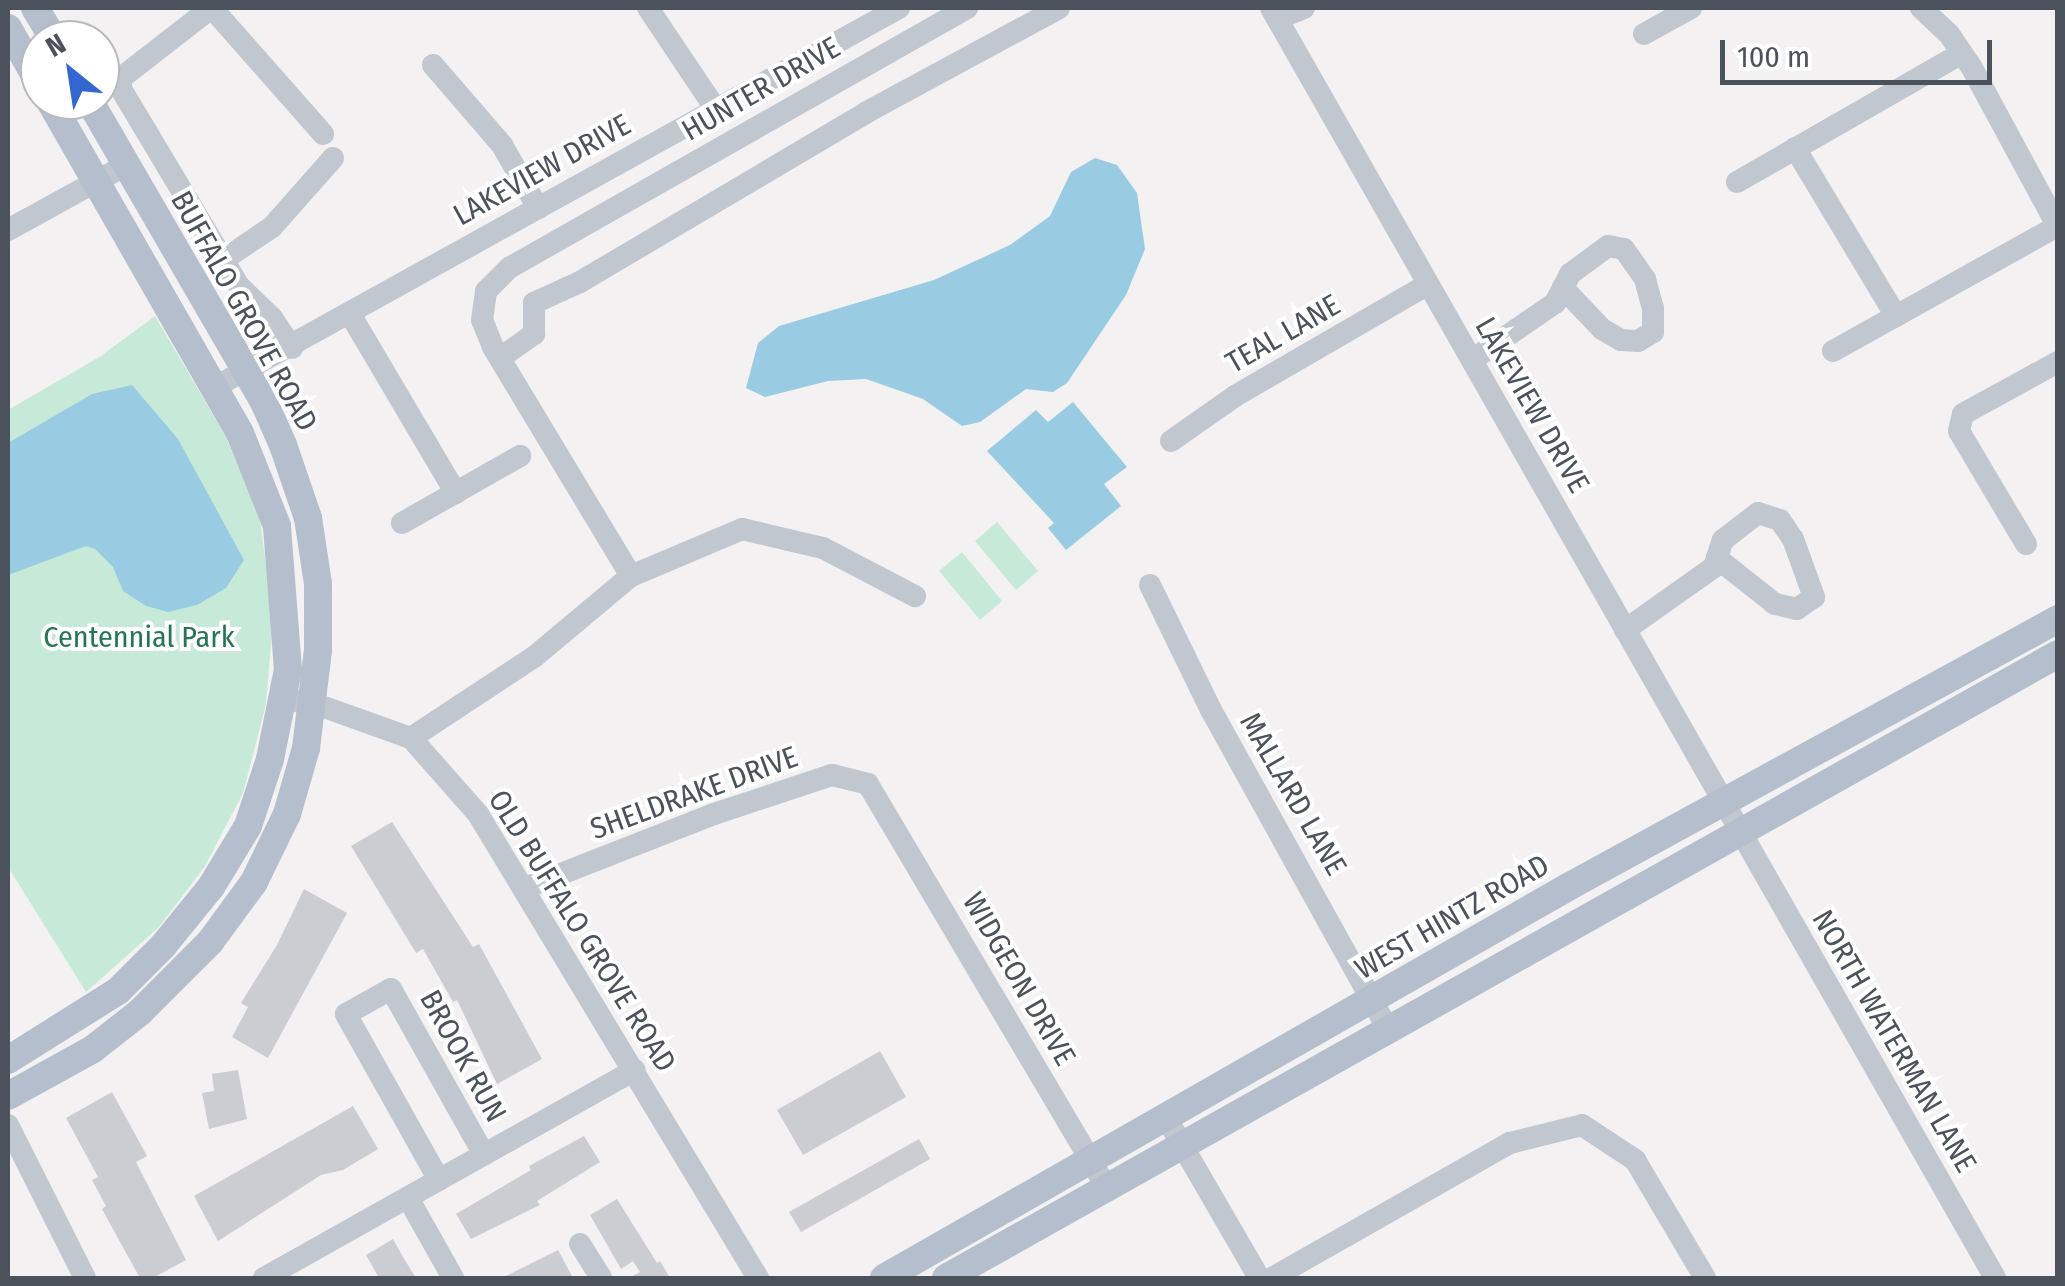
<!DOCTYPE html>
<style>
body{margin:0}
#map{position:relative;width:2065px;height:1286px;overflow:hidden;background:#f3f1f1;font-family:"Fira Sans Condensed",sans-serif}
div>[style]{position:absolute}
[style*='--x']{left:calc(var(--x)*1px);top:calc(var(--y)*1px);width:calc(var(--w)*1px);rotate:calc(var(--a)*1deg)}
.green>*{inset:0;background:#c6ead7}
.water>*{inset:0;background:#99cce2}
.building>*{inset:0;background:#cccdd3}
.minor>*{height:22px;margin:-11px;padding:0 11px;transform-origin:11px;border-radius:11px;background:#c1c7ce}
.major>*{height:28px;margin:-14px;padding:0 14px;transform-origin:14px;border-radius:14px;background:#b4becc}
span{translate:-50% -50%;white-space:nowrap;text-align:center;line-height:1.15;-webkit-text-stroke:8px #fff;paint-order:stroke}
.street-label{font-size:30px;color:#4b525c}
.park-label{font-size:30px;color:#247654}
.frame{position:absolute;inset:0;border:10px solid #4b525c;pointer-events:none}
.north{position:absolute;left:20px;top:20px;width:100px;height:100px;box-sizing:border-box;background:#fff;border:2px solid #b7babe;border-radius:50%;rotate:330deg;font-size:28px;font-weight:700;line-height:40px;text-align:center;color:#4b525c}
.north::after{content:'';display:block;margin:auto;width:35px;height:45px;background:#3167ce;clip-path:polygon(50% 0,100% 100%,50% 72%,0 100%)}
.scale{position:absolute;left:1720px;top:40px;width:272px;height:45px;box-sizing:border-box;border:5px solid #4b525c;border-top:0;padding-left:12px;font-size:30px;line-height:35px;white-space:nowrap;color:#4b525c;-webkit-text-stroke:8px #fff;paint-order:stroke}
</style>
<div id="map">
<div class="green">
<div style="clip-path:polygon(155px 316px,226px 437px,260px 519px,273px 620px,266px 704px,243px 793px,205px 866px,159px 927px,86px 992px,8px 867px,8px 410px,101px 356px)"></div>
<div style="clip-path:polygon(997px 522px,1038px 571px,1016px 590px,975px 541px)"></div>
<div style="clip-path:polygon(962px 552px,1002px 601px,980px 620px,939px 571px)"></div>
</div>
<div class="water">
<div style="clip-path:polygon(1095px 158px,1117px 165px,1137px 193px,1145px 249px,1126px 295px,1067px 383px,1053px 392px,1026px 389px,980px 422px,962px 426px,923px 399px,866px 379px,828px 381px,765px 397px,746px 388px,758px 343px,779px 326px,934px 280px,1010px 245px,1050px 216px,1071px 172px)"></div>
<div style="clip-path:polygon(132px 385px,178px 439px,244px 560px,226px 588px,197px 605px,168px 612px,146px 606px,123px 591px,113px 567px,95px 549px,86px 546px,8px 575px,8px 443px,92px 394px)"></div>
<div style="clip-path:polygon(1073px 402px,1127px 467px,1104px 484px,1121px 506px,1066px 550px,1048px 528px,1054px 523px,987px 451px,1036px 410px,1048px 422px)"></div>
</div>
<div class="building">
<div style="clip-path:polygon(392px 822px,473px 947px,479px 944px,542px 1059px,497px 1084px,457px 1000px,453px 1002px,423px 949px,416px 953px,351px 846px)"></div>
<div style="clip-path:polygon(304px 889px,347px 913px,268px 1058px,232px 1037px,248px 1007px,241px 1003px,277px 945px)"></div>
<div style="clip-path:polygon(880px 1051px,906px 1097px,803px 1155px,777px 1110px)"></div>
<div style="clip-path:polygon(238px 1070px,247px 1119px,209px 1129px,202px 1093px,214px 1091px,212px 1074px)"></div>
<div style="clip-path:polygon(112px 1092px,147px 1156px,136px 1162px,186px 1260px,153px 1278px,140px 1278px,125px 1251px,102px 1209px,106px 1206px,92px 1180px,98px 1177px,66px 1118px)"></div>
<div style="clip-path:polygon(353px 1106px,378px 1149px,343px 1170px,321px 1175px,218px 1241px,194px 1196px)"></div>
<div style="clip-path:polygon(584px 1136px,600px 1162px,537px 1201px,540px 1205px,471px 1239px,456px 1214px,531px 1170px,529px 1166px)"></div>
<div style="clip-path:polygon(919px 1139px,930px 1159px,801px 1232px,789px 1212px)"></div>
<div style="clip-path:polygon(617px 1199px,657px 1263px,660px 1261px,670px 1278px,629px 1278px,640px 1272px,633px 1261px,621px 1269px,590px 1215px)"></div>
<div style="clip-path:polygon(393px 1239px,403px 1257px,416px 1278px,379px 1278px,366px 1255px)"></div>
<div style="clip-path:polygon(558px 1250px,573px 1278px,502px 1278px)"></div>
</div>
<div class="minor">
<div style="--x:211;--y:8;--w:114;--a:142.1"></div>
<div style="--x:121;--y:78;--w:11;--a:90"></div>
<div style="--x:121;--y:89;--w:230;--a:59.1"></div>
<div style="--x:239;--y:286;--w:46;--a:44.1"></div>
<div style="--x:272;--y:318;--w:36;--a:56"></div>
<div style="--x:212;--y:8;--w:168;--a:48.6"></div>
<div style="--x:648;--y:8;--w:120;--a:56.2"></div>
<div style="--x:1271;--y:8;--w:1462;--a:60.31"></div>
<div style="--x:1921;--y:8;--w:38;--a:43"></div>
<div style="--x:1949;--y:34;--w:41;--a:55.9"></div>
<div style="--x:1972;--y:68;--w:181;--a:61.6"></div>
<div style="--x:1277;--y:19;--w:29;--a:-22"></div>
<div style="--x:1644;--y:34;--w:54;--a:-29"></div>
<div style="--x:433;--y:65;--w:106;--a:49.2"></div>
<div style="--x:502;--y:145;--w:73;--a:60.3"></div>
<div style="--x:1795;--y:148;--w:196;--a:59"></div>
<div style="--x:1737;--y:182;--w:259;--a:-29.8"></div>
<div style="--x:8;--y:230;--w:135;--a:-28.8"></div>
<div style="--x:223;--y:260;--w:59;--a:-34"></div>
<div style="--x:272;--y:227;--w:92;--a:-48.5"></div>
<div style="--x:350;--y:314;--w:208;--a:59.4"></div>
<div style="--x:1833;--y:351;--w:257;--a:-29.1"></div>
<div style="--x:500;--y:358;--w:42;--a:-35.2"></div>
<div style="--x:534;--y:334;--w:31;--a:-90"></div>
<div style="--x:534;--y:303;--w:51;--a:-24.5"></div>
<div style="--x:580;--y:282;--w:334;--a:-30.6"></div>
<div style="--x:867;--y:112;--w:218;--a:-28.4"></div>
<div style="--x:1472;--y:360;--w:101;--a:-34.5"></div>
<div style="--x:1555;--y:303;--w:17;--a:-62"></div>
<div style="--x:1563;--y:288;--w:16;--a:-63"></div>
<div style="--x:1570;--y:274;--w:47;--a:-36.4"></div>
<div style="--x:1608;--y:246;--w:16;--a:11"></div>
<div style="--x:1624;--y:249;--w:37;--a:55"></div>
<div style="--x:1645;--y:279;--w:30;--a:75"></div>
<div style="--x:1653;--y:308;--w:24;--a:90"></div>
<div style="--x:1653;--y:332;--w:17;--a:149"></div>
<div style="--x:1638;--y:341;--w:17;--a:-177"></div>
<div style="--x:1621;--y:340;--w:22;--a:-150"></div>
<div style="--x:1602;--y:329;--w:57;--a:-133.6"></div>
<div style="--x:215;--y:387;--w:782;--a:-28.99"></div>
<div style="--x:1171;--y:441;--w:78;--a:-35.1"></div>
<div style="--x:1235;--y:396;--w:223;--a:-30.1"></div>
<div style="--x:402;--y:523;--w:136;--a:-29.6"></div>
<div style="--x:2026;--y:544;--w:131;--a:-120.7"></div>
<div style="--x:1959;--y:431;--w:17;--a:-77"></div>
<div style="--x:1963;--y:414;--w:108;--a:-28.7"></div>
<div style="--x:631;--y:576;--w:267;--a:-121.1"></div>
<div style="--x:493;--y:347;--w:29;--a:-112"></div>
<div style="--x:482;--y:320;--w:29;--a:-82"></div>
<div style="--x:486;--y:291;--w:33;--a:-45"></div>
<div style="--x:509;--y:268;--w:527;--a:-29.58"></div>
<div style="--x:1150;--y:585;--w:139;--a:64"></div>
<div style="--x:1211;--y:710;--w:367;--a:61"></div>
<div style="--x:1625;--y:630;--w:109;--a:-35.3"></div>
<div style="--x:1714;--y:567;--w:28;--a:-72"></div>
<div style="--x:1723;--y:540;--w:44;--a:-37.6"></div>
<div style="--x:1758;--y:513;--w:23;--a:18"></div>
<div style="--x:1780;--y:520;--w:23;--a:56"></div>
<div style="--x:1793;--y:539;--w:62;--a:70.1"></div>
<div style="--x:1814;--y:597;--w:21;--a:145"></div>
<div style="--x:1797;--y:609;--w:23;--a:-167"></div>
<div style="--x:1775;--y:604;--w:74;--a:-141.6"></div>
<div style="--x:285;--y:700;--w:28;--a:6"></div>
<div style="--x:313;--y:703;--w:104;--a:19.7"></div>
<div style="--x:411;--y:738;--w:101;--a:48.6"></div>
<div style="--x:478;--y:814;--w:542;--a:58.89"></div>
<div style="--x:411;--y:738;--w:147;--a:-33.4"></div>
<div style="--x:534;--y:657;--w:126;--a:-39.9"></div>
<div style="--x:631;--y:576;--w:121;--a:-22.9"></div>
<div style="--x:742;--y:529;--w:83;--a:13.2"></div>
<div style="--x:823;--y:548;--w:104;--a:27.6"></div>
<div style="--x:525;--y:888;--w:203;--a:-21.4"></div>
<div style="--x:714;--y:814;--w:124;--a:-18.3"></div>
<div style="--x:832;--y:775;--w:37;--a:14"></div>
<div style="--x:868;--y:784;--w:472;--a:59.4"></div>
<div style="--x:1167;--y:1119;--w:184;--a:59.9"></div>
<div style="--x:8;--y:1125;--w:171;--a:63.3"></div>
<div style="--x:439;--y:1180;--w:190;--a:-119.3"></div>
<div style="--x:346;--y:1014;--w:51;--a:-29.1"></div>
<div style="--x:391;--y:989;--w:190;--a:60.7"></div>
<div style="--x:408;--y:1198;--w:92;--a:60.6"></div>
<div style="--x:580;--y:1244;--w:40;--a:58"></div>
<div style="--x:264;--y:1278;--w:425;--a:-29.3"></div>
<div style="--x:1272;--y:1278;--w:274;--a:-29.6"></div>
<div style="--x:1510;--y:1143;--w:74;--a:-14"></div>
<div style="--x:1582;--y:1125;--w:64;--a:33.4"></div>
<div style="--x:1635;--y:1160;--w:137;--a:59.3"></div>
</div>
<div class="major">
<div style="--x:35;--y:8;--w:37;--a:59"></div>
<div style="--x:8;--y:28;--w:64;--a:60.3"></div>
<div style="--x:8;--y:1060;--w:130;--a:-32.1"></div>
<div style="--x:118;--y:991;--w:64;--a:-45"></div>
<div style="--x:163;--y:946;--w:76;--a:-50.9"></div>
<div style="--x:211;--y:887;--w:71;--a:-58.8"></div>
<div style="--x:248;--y:826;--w:71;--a:-71.8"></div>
<div style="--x:270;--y:759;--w:91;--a:-78.6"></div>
<div style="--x:288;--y:670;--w:144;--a:-94.4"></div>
<div style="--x:277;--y:526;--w:100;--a:-111.7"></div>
<div style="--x:240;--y:433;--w:384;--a:-119.8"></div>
<div style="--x:8;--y:1096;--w:97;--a:-28.9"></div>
<div style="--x:93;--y:1049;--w:60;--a:-38.2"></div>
<div style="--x:140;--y:1012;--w:99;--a:-45"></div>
<div style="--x:210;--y:942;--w:74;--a:-53.7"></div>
<div style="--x:254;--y:882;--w:76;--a:-64.1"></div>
<div style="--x:287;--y:814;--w:69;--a:-73.9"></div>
<div style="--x:306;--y:748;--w:99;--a:-83"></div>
<div style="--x:318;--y:650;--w:66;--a:-90"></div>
<div style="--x:318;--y:584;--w:67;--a:-98.6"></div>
<div style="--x:308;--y:518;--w:77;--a:-108.9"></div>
<div style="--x:283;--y:445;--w:47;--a:-113.8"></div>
<div style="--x:264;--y:402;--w:349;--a:-120.1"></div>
<div style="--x:884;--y:1278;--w:788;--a:-29.75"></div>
<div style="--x:1568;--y:887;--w:559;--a:-28.68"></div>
<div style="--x:946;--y:1278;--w:1275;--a:-29.3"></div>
</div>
<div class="street-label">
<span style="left:761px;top:89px;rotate:-30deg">HUNTER DRIVE</span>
<span style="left:542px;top:170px;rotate:-29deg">LAKEVIEW DRIVE</span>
<span style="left:244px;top:311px;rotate:61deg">BUFFALO GROVE ROAD</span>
<span style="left:1283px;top:334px;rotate:-30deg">TEAL LANE</span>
<span style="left:1532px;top:405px;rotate:60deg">LAKEVIEW DRIVE</span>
<span style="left:694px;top:793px;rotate:-20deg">SHELDRAKE DRIVE</span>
<span style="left:1293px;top:794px;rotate:60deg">MALLARD LANE</span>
<span style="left:1452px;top:917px;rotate:-30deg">WEST HINTZ ROAD</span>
<span style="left:582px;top:931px;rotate:58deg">OLD BUFFALO GROVE ROAD</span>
<span style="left:1019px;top:979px;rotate:60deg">WIDGEON DRIVE</span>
<span style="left:1894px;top:1041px;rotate:60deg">NORTH WATERMAN LANE</span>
<span style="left:463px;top:1056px;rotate:61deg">BROOK RUN</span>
</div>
<div class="park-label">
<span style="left:139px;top:637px">Centennial Park</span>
</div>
<div class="frame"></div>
<div class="north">N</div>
<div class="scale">100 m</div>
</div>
